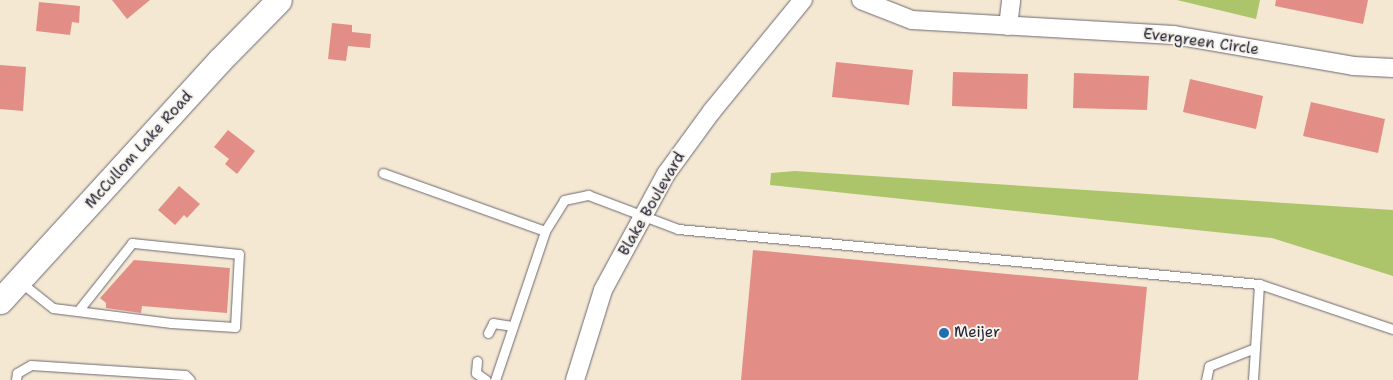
<!DOCTYPE html>
<style>
body{margin:0}
#map{position:relative;width:1393px;height:380px;overflow:hidden;background:#f4e8d3;font-family:"Shantell Sans",sans-serif}
div>[style]{position:absolute}
[style*='--x']{left:calc(var(--x)*1px);top:calc(var(--y)*1px);width:calc(var(--w)*1px);rotate:calc(var(--a)*1deg)}
.green>*{inset:0;background:#adc56a}
.building>*{inset:0;background:#e28e87}
.roads{filter:drop-shadow(0 0 1px #6c6770) drop-shadow(0 0 1px #6c6770)}
.lane>*{height:9px;margin:-4.5px;padding:0 4.5px;transform-origin:4.5px;border-radius:4.5px;background:#fff}
.street>*{height:18px;margin:-9px;padding:0 9px;transform-origin:9px;border-radius:9px;background:#fff}
.secondary>*{height:25px;margin:-12.5px;padding:0 12.5px;transform-origin:12.5px;border-radius:12.5px;background:#fff}
.dots>*{width:14px;height:14px;translate:-50% -50%;box-sizing:border-box;border:2px solid #f7f3e8;border-radius:50%}
span{translate:-50% -50%;white-space:nowrap;text-align:center;line-height:1.15;-webkit-text-stroke:4px #f7f3e8;paint-order:stroke}
.street-label{font-size:15px;color:#22223b}
.poi-label{font-size:15px;color:#22223b}
.left{translate:0 -50%;text-align:left}
</style>
<div id="map">
<div class="green">
<div style="clip-path:polygon(1177px 0,1260px 0,1256px 19px)"></div>
<div style="clip-path:polygon(795px 171px,1393px 210px,1393px 276px,1272px 238px,770px 185px,771px 173px)"></div>
</div>
<div class="building">
<div style="clip-path:polygon(112px 0,150px 0,127px 19px)"></div>
<div style="clip-path:polygon(1276px 0,1368px 0,1363px 24px,1275px 6px)"></div>
<div style="clip-path:polygon(39px 2px,80px 6px,79px 23px,72px 22px,70px 35px,36px 31px)"></div>
<div style="clip-path:polygon(332px 23px,352px 25px,352px 32px,371px 34px,370px 48px,348px 46px,346px 61px,328px 59px)"></div>
<div style="clip-path:polygon(836px 62px,913px 70px,909px 105px,832px 97px)"></div>
<div style="clip-path:polygon(0 65px,26px 67px,23px 111px,0 109px)"></div>
<div style="clip-path:polygon(953px 72px,1028px 74px,1027px 109px,952px 106px)"></div>
<div style="clip-path:polygon(1074px 73px,1149px 76px,1147px 110px,1073px 108px)"></div>
<div style="clip-path:polygon(1190px 79px,1263px 96px,1256px 129px,1183px 112px)"></div>
<div style="clip-path:polygon(1311px 102px,1385px 119px,1378px 153px,1303px 136px)"></div>
<div style="clip-path:polygon(228px 130px,255px 151px,237px 174px,225px 164px,229px 159px,214px 147px)"></div>
<div style="clip-path:polygon(179px 186px,200px 204px,187px 218px,184px 215px,175px 225px,158px 210px)"></div>
<div style="clip-path:polygon(753px 250px,1147px 287px,1138px 380px,741px 380px)"></div>
<div style="clip-path:polygon(134px 260px,230px 268px,227px 313px,142px 306px,141px 313px,106px 308px,106px 303px,100px 298px)"></div>
</div>
<div class="roads">
<div class="lane">
<div style="--x:383;--y:173;--w:172;--a:19.7"></div>
<div style="--x:19;--y:281;--w:43;--a:38.5"></div>
<div style="--x:53;--y:308;--w:119;--a:7.2"></div>
<div style="--x:171;--y:323;--w:64;--a:3.6"></div>
<div style="--x:235;--y:327;--w:73;--a:-86.9"></div>
<div style="--x:239;--y:254;--w:108;--a:-174.1"></div>
<div style="--x:132;--y:243;--w:87;--a:128.5"></div>
<div style="--x:488;--y:333;--w:11;--a:-63"></div>
<div style="--x:493;--y:323;--w:20;--a:9"></div>
<div style="--x:477;--y:361;--w:12;--a:95"></div>
<div style="--x:476;--y:373;--w:12;--a:35"></div>
<div style="--x:16;--y:380;--w:7;--a:-82"></div>
<div style="--x:17;--y:373;--w:16;--a:-30"></div>
<div style="--x:31;--y:365;--w:154;--a:3.7"></div>
<div style="--x:185;--y:375;--w:7;--a:45"></div>
<div style="--x:495;--y:380;--w:157;--a:-71.4"></div>
<div style="--x:545;--y:231;--w:36;--a:-58"></div>
<div style="--x:564;--y:200;--w:25;--a:-12"></div>
<div style="--x:588;--y:195;--w:96;--a:20.7"></div>
<div style="--x:678;--y:229;--w:584;--a:5.41"></div>
<div style="--x:1259;--y:284;--w:141;--a:18.6"></div>
<div style="--x:1206;--y:380;--w:14;--a:-78"></div>
<div style="--x:1209;--y:366;--w:49;--a:-21.4"></div>
<div style="--x:1253;--y:380;--w:96;--a:-86.4"></div>
</div>
<div class="street">
<div style="--x:861;--y:0;--w:55;--a:21.4"></div>
<div style="--x:912;--y:20;--w:262;--a:3.3"></div>
<div style="--x:1174;--y:35;--w:182;--a:9.8"></div>
<div style="--x:1353;--y:66;--w:40;--a:2.9"></div>
<div style="--x:1008;--y:26;--w:26;--a:-83"></div>
<div style="--x:575;--y:380;--w:94;--a:-72.7"></div>
<div style="--x:603;--y:290;--w:132;--a:-61.5"></div>
<div style="--x:666;--y:174;--w:78;--a:-53.9"></div>
<div style="--x:712;--y:111;--w:144;--a:-50.7"></div>
</div>
<div class="secondary">
<div style="--x:0;--y:301;--w:326;--a:-47.6"></div>
<div style="--x:220;--y:60;--w:84;--a:-45.5"></div>
</div>
</div>
<div class="dots">
<div style="left:944px;top:333px;background:#1f6fb2"></div>
</div>
<div class="street-label">
<span style="left:1201px;top:42px;rotate:8deg">Evergreen Circle</span>
<span style="left:139px;top:150px;rotate:-48deg">McCullom Lake Road</span>
<span style="left:652px;top:204px;rotate:-60deg">Blake Boulevard</span>
</div>
<div class="poi-label">
<span class="left" style="left:954px;top:333px">Meijer</span>
</div>
</div>
